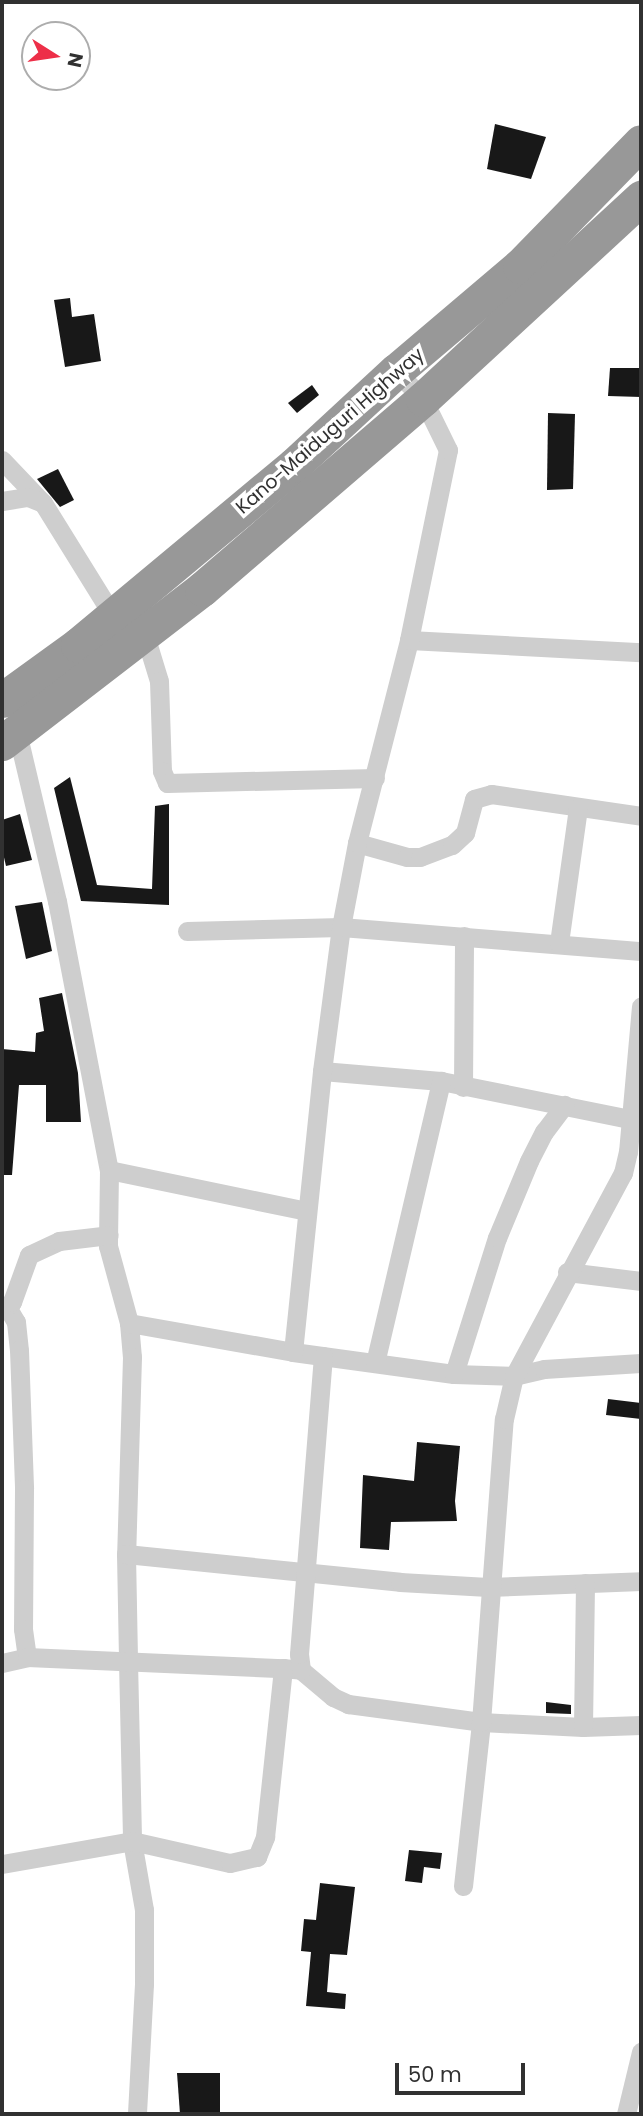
<!DOCTYPE html>
<style>
body{margin:0}
#map{position:relative;width:643px;height:2116px;overflow:hidden;background:#fff;font-family:Poppins,sans-serif}
div>[style]{position:absolute}
[style*='--x']{left:calc(var(--x)*1px);top:calc(var(--y)*1px);width:calc(var(--w)*1px);rotate:calc(var(--a)*1deg)}
.building>*{inset:0;background:#181818}
.street>*{height:19px;margin:-9.5px;padding:0 9.5px;transform-origin:9.5px;border-radius:9.5px;background:#cecece}
.highway>*{height:35px;margin:-17.5px;padding:0 17.5px;transform-origin:17.5px;border-radius:17.5px;background:#989898}
span{translate:-50% -50%;white-space:nowrap;text-align:center;line-height:1.15;-webkit-text-stroke:7px #fff;paint-order:stroke}
.street-label{font-size:19px;color:#313131}
.frame{position:absolute;inset:0;border:4px solid #313131;pointer-events:none}
.north{position:absolute;left:21px;top:21px;width:70px;height:70px;box-sizing:border-box;background:#fff;border:2px solid #adadad;border-radius:50%;rotate:102deg;font-size:19px;font-weight:700;line-height:28px;text-align:center;color:#313131}
.north::after{content:'';display:block;margin:auto;width:24px;height:32px;background:#ed2f48;clip-path:polygon(50% 0,100% 100%,50% 72%,0 100%)}
.scale{position:absolute;left:395px;top:2063px;width:130px;height:32px;box-sizing:border-box;border:4px solid #313131;border-top:0;padding-left:9px;font-size:21px;line-height:24px;white-space:nowrap;color:#313131;-webkit-text-stroke:5px #fff;paint-order:stroke}
</style>
<div id="map">
<div class="building">
<div style="clip-path:polygon(495px 124px,546px 137px,531px 179px,487px 169px)"></div>
<div style="clip-path:polygon(70px 298px,72px 317px,94px 314px,101px 361px,65px 367px,54px 300px)"></div>
<div style="clip-path:polygon(610px 368px,641px 368px,641px 397px,608px 396px)"></div>
<div style="clip-path:polygon(312px 385px,319px 395px,297px 413px,288px 403px)"></div>
<div style="clip-path:polygon(548px 413px,575px 414px,573px 489px,547px 490px)"></div>
<div style="clip-path:polygon(58px 469px,74px 500px,60px 507px,37px 479px)"></div>
<div style="clip-path:polygon(70px 777px,97px 885px,152px 889px,155px 806px,169px 804px,169px 905px,81px 901px,54px 788px)"></div>
<div style="clip-path:polygon(20px 814px,32px 860px,6px 866px,2px 849px,2px 820px)"></div>
<div style="clip-path:polygon(42px 902px,52px 951px,26px 959px,15px 906px)"></div>
<div style="clip-path:polygon(62px 993px,78px 1073px,81px 1122px,46px 1122px,46px 1085px,19px 1085px,12px 1175px,2px 1175px,2px 1049px,35px 1052px,36px 1033px,44px 1031px,39px 998px)"></div>
<div style="clip-path:polygon(608px 1399px,641px 1403px,641px 1419px,606px 1415px)"></div>
<div style="clip-path:polygon(417px 1442px,460px 1446px,455px 1501px,457px 1521px,391px 1522px,389px 1550px,360px 1548px,363px 1475px,414px 1481px)"></div>
<div style="clip-path:polygon(546px 1702px,571px 1705px,571px 1714px,546px 1713px)"></div>
<div style="clip-path:polygon(409px 1850px,442px 1853px,440px 1869px,424px 1867px,422px 1883px,405px 1881px)"></div>
<div style="clip-path:polygon(320px 1883px,355px 1887px,347px 1955px,330px 1954px,327px 1992px,346px 1994px,345px 2009px,306px 2006px,311px 1952px,301px 1951px,304px 1919px,316px 1920px)"></div>
<div style="clip-path:polygon(177px 2073px,220px 2073px,220px 2114px,180px 2114px)"></div>
</div>
<div class="street">
<div style="--x:2;--y:460;--w:59;--a:46.4"></div>
<div style="--x:2;--y:501;--w:26;--a:-9"></div>
<div style="--x:28;--y:497;--w:16;--a:22"></div>
<div style="--x:43;--y:503;--w:133;--a:58.2"></div>
<div style="--x:144;--y:632;--w:51;--a:73"></div>
<div style="--x:159;--y:681;--w:90;--a:88.1"></div>
<div style="--x:162;--y:771;--w:13;--a:67"></div>
<div style="--x:167;--y:783;--w:208;--a:-1.4"></div>
<div style="--x:409;--y:640;--w:232;--a:3"></div>
<div style="--x:17;--y:732;--w:174;--a:76.7"></div>
<div style="--x:57;--y:901;--w:274;--a:79.1"></div>
<div style="--x:109;--y:1170;--w:76;--a:90.8"></div>
<div style="--x:108;--y:1246;--w:80;--a:74.7"></div>
<div style="--x:129;--y:1323;--w:34;--a:85"></div>
<div style="--x:132;--y:1357;--w:197;--a:91.7"></div>
<div style="--x:126;--y:1554;--w:107;--a:88.9"></div>
<div style="--x:128;--y:1661;--w:180;--a:88.7"></div>
<div style="--x:132;--y:1841;--w:70;--a:80.1"></div>
<div style="--x:144;--y:1910;--w:74;--a:90"></div>
<div style="--x:144;--y:1984;--w:130;--a:93.1"></div>
<div style="--x:357;--y:843;--w:52;--a:15.6"></div>
<div style="--x:407;--y:857;--w:13;--a:0"></div>
<div style="--x:420;--y:857;--w:34;--a:-21"></div>
<div style="--x:452;--y:845;--w:18;--a:-43"></div>
<div style="--x:465;--y:833;--w:35;--a:-75"></div>
<div style="--x:474;--y:799;--w:18;--a:-16"></div>
<div style="--x:491;--y:794;--w:152;--a:8.3"></div>
<div style="--x:187;--y:931;--w:154;--a:-1.5"></div>
<div style="--x:341;--y:927;--w:301;--a:4.6"></div>
<div style="--x:559;--y:943;--w:136;--a:-82"></div>
<div style="--x:322;--y:1071;--w:119;--a:4.8"></div>
<div style="--x:441;--y:1081;--w:203;--a:11.4"></div>
<div style="--x:463;--y:1087;--w:151;--a:-89.6"></div>
<div style="--x:109;--y:1170;--w:202;--a:11.7"></div>
<div style="--x:567;--y:1272;--w:75;--a:6.9"></div>
<div style="--x:7;--y:1307;--w:17;--a:59"></div>
<div style="--x:16;--y:1322;--w:28;--a:84"></div>
<div style="--x:19;--y:1350;--w:139;--a:87.9"></div>
<div style="--x:24;--y:1489;--w:140;--a:90.4"></div>
<div style="--x:23;--y:1629;--w:28;--a:82"></div>
<div style="--x:2;--y:1310;--w:13;--a:-39"></div>
<div style="--x:12;--y:1302;--w:50;--a:-70.1"></div>
<div style="--x:29;--y:1255;--w:33;--a:-25"></div>
<div style="--x:59;--y:1241;--w:50;--a:-6.8"></div>
<div style="--x:129;--y:1323;--w:167;--a:10"></div>
<div style="--x:293;--y:1352;--w:162;--a:7.8"></div>
<div style="--x:454;--y:1374;--w:60;--a:1.9"></div>
<div style="--x:514;--y:1376;--w:31;--a:-13"></div>
<div style="--x:544;--y:1369;--w:97;--a:-3.5"></div>
<div style="--x:293;--y:1352;--w:282;--a:-84.1"></div>
<div style="--x:322;--y:1071;--w:145;--a:-82.5"></div>
<div style="--x:341;--y:927;--w:86;--a:-79.2"></div>
<div style="--x:357;--y:843;--w:210;--a:-75.6"></div>
<div style="--x:409;--y:640;--w:194;--a:-78.4"></div>
<div style="--x:448;--y:450;--w:57;--a:-116.1"></div>
<div style="--x:423;--y:399;--w:39;--a:-134"></div>
<div style="--x:375;--y:1363;--w:290;--a:-76.8"></div>
<div style="--x:454;--y:1374;--w:143;--a:-72.5"></div>
<div style="--x:497;--y:1238;--w:83;--a:-67.4"></div>
<div style="--x:529;--y:1161;--w:33;--a:-63"></div>
<div style="--x:544;--y:1132;--w:34;--a:-53"></div>
<div style="--x:126;--y:1554;--w:275;--a:5.8"></div>
<div style="--x:400;--y:1582;--w:88;--a:3.3"></div>
<div style="--x:488;--y:1587;--w:153;--a:-2.2"></div>
<div style="--x:2;--y:1663;--w:26;--a:-13"></div>
<div style="--x:27;--y:1657;--w:256;--a:2.5"></div>
<div style="--x:283;--y:1668;--w:18;--a:6"></div>
<div style="--x:301;--y:1670;--w:42;--a:40.2"></div>
<div style="--x:333;--y:1697;--w:17;--a:25"></div>
<div style="--x:348;--y:1704;--w:134;--a:7.7"></div>
<div style="--x:481;--y:1722;--w:102;--a:2.8"></div>
<div style="--x:583;--y:1727;--w:58;--a:-2"></div>
<div style="--x:301;--y:1670;--w:16;--a:-97"></div>
<div style="--x:299;--y:1654;--w:299;--a:-85.4"></div>
<div style="--x:583;--y:1727;--w:144;--a:-89.2"></div>
<div style="--x:2;--y:1864;--w:132;--a:-10"></div>
<div style="--x:132;--y:1841;--w:100;--a:12.7"></div>
<div style="--x:230;--y:1863;--w:28;--a:-13"></div>
<div style="--x:257;--y:1857;--w:22;--a:-68"></div>
<div style="--x:265;--y:1837;--w:170;--a:-83.9"></div>
<div style="--x:463;--y:1886;--w:165;--a:-83.7"></div>
<div style="--x:481;--y:1722;--w:304;--a:-85.7"></div>
<div style="--x:504;--y:1419;--w:44;--a:-76.9"></div>
<div style="--x:514;--y:1376;--w:230;--a:-61.8"></div>
<div style="--x:623;--y:1173;--w:22;--a:-77"></div>
<div style="--x:628;--y:1152;--w:146;--a:-84.9"></div>
<div style="--x:626;--y:2114;--w:64;--a:-76.4"></div>
</div>
<div class="highway">
<div style="--x:2;--y:700;--w:94;--a:-35.9"></div>
<div style="--x:78;--y:645;--w:281;--a:-39.8"></div>
<div style="--x:294;--y:465;--w:139;--a:-42.7"></div>
<div style="--x:396;--y:371;--w:162;--a:-40.3"></div>
<div style="--x:520;--y:266;--w:173;--a:-45.7"></div>
<div style="--x:2;--y:743;--w:252;--a:-37.6"></div>
<div style="--x:202;--y:589;--w:291;--a:-40.7"></div>
<div style="--x:423;--y:399;--w:297;--a:-42.7"></div>
</div>
<div class="street-label">
<span style="left:330px;top:431px;rotate:-41deg">Kano-Maiduguri Highway</span>
</div>
<div class="frame"></div>
<div class="north">N</div>
<div class="scale">50 m</div>
</div>
